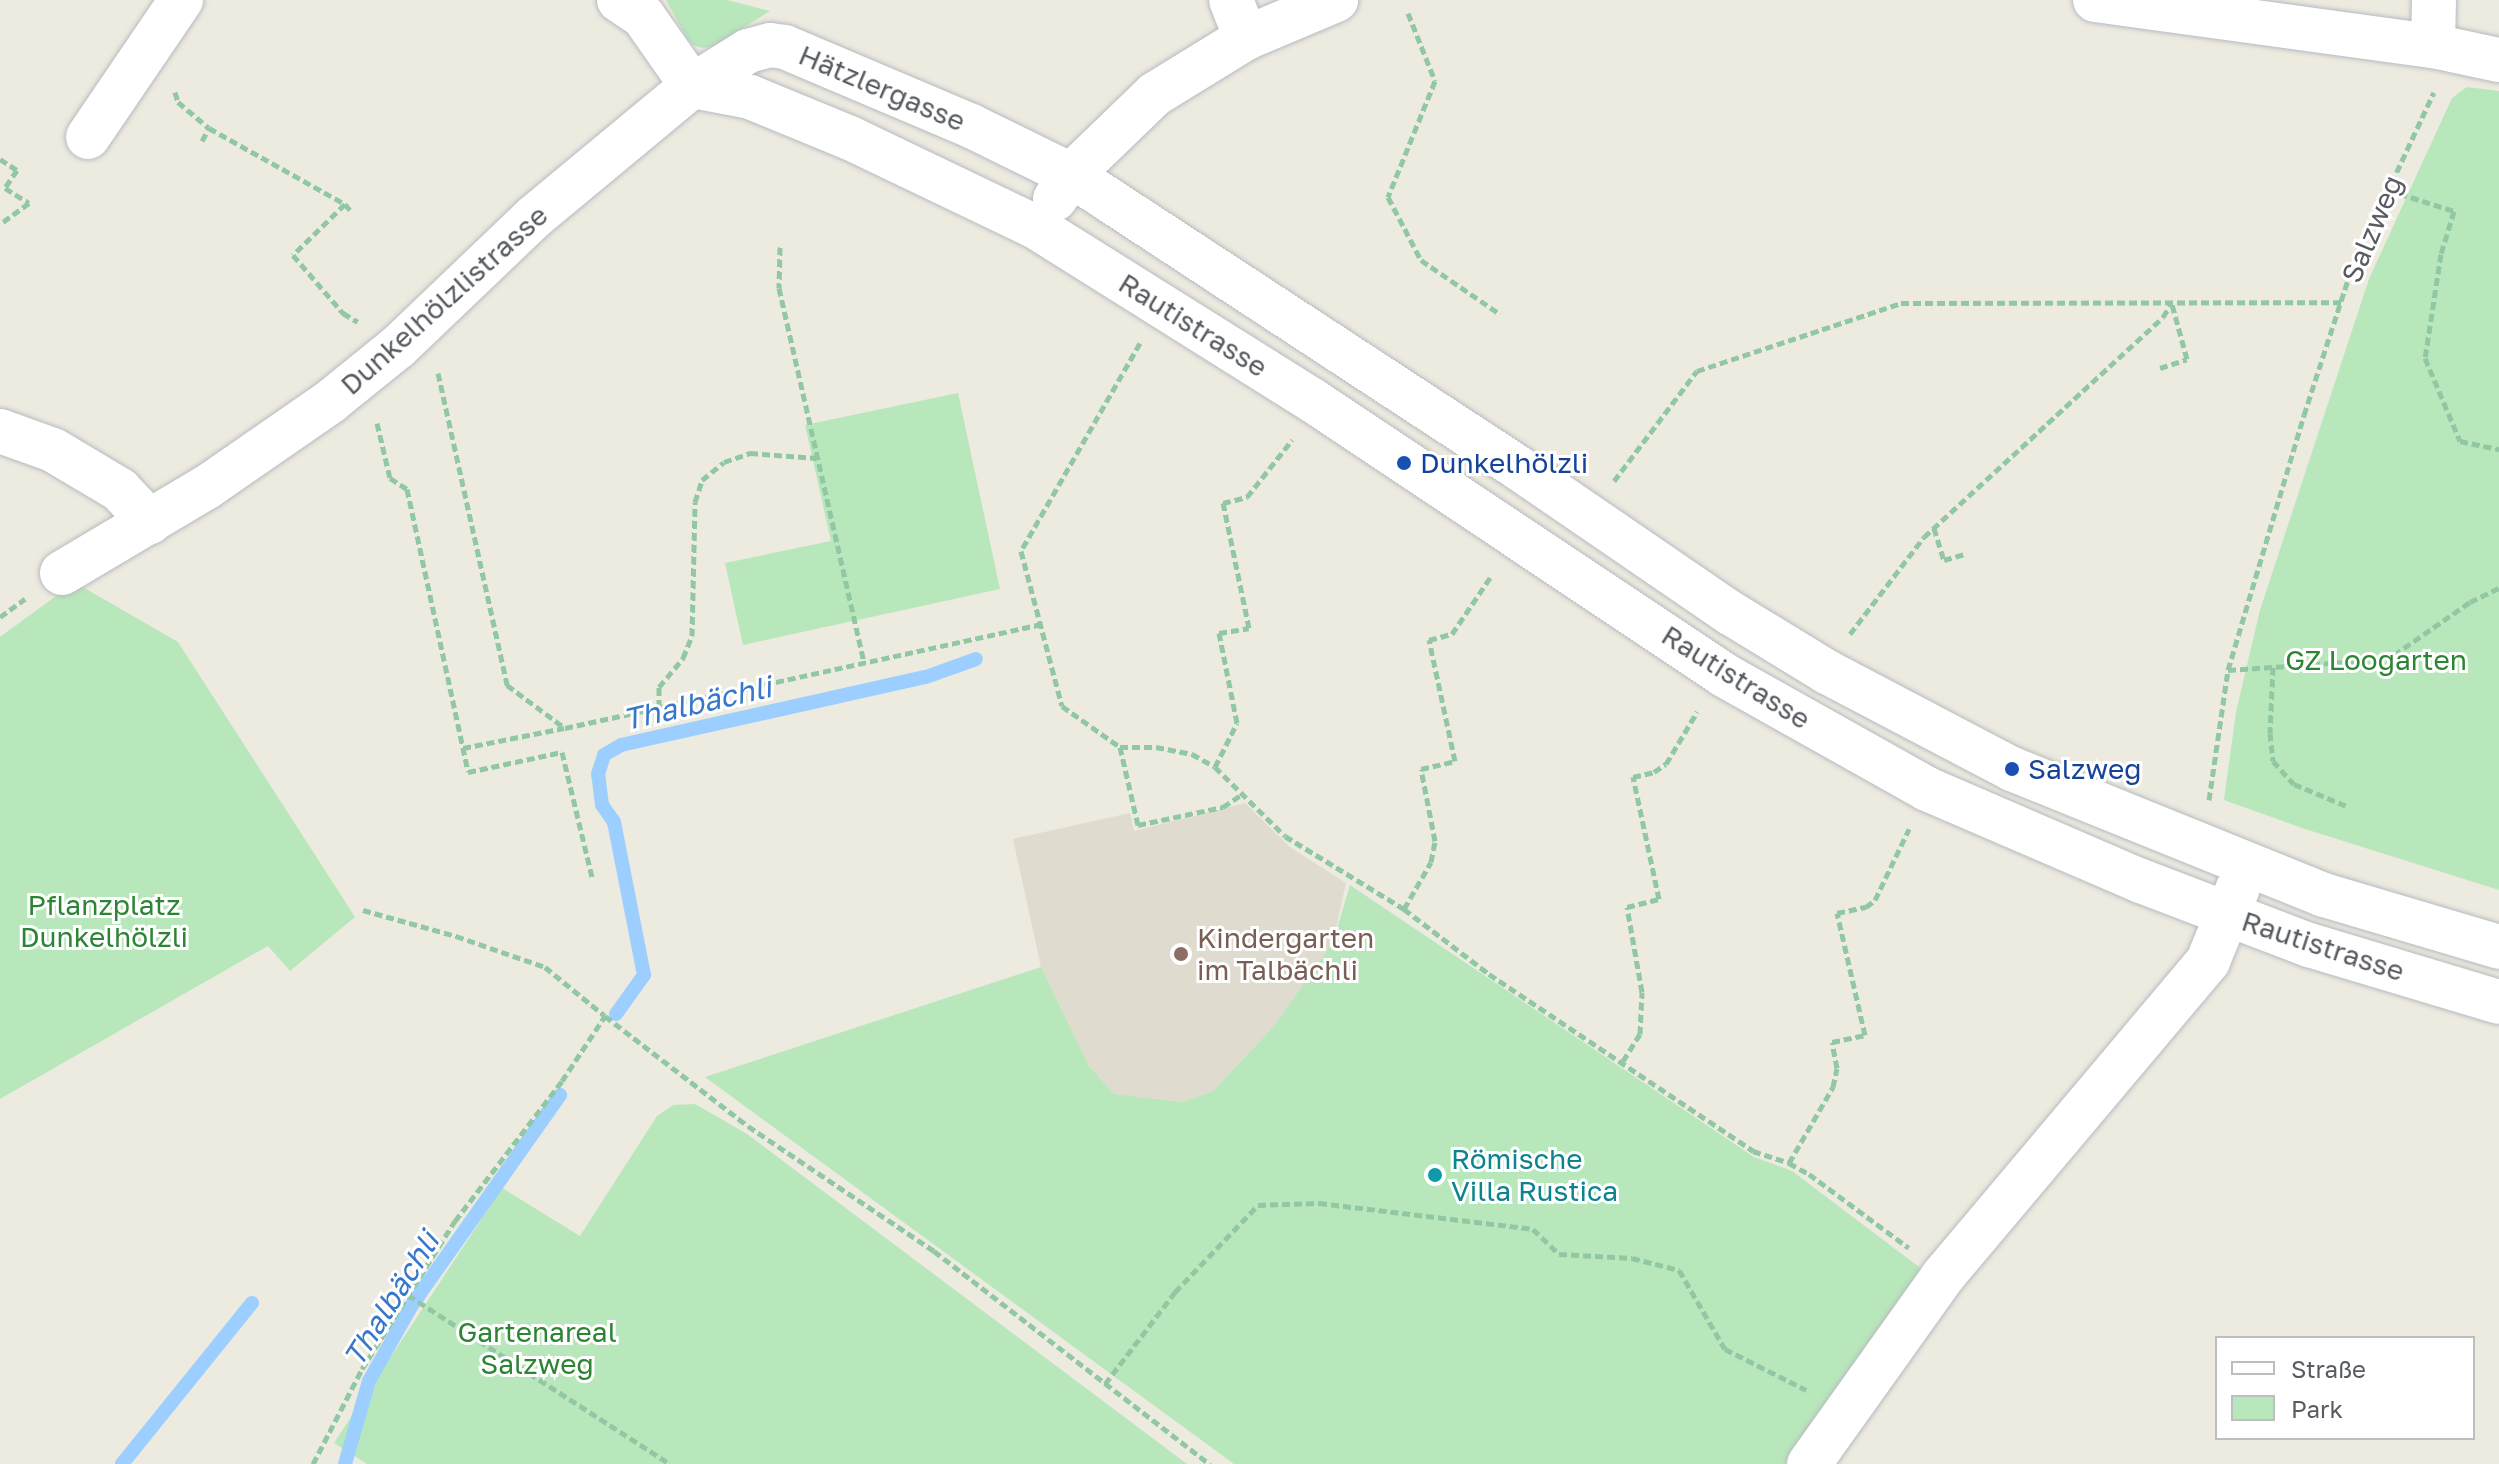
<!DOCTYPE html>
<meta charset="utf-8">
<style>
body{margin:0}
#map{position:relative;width:2499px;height:1464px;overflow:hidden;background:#edeadf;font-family:"Golos Text",sans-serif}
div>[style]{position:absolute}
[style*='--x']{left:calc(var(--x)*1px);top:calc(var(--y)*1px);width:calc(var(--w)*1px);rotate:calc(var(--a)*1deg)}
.education>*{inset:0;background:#dfdccf}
.green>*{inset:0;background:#b8e7bb}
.stream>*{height:14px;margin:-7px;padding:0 7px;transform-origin:7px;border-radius:7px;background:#9ccfff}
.path>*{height:5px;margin-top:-2.5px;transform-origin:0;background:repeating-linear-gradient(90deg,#91c8a3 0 8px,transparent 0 12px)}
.roads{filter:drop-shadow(0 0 2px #b7bac0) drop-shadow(0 0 2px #b7bac0)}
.minor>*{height:44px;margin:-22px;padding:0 22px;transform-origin:22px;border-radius:22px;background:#fff}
.dots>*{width:22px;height:22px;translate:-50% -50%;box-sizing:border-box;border:4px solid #fff;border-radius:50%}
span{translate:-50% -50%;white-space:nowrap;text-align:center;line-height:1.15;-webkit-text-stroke:6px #fff;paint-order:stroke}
.street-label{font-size:28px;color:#585c62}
.transit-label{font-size:28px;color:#164399}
.left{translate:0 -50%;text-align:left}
.park-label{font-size:28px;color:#2d8435}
.education-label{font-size:28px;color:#785e54}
.culture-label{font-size:28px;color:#0d838f}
.water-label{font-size:30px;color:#3677cb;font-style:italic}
.legend{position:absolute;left:2215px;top:1336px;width:260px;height:104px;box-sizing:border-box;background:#fff;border:2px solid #bcbec0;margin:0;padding:10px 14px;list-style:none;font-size:24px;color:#585c62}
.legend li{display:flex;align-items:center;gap:16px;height:40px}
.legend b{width:40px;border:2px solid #bcbec0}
</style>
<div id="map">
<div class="education">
<div style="clip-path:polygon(1245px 803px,1291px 848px,1346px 883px,1333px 942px,1274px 1026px,1213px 1091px,1183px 1102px,1114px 1094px,1089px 1066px,1041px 967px,1013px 839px,1130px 813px,1134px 831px)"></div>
</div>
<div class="green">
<div style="clip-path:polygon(666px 0,727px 0,770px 11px,714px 46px,703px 48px,693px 45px,687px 38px)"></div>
<div style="clip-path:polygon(2467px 87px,2499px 91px,2499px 890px,2302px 828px,2224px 800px,2236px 712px,2260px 610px,2369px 279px,2452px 98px)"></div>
<div style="clip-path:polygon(958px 393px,1000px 589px,743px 645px,725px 563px,831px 541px,805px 425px)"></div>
<div style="clip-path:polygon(81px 586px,178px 642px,355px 917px,290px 971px,268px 946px,0 1099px,0 637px,67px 588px)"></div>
<div style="clip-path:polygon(1350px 885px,1754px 1157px,1792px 1171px,1927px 1273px,1794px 1464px,1234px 1464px,705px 1077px,1041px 967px,1089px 1066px,1114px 1094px,1183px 1102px,1213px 1091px,1274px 1026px,1333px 942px)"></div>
<div style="clip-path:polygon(695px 1104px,747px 1134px,1187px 1464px,367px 1464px,334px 1443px,502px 1188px,580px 1236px,657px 1116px,673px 1105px)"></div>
</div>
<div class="stream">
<div style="--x:616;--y:1014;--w:48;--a:-54.3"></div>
<div style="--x:644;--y:975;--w:156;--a:-101.1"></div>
<div style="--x:614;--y:822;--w:21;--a:-125"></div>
<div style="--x:602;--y:805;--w:31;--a:-97"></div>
<div style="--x:598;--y:774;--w:20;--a:-72"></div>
<div style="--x:604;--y:755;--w:20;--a:-30"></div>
<div style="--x:621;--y:745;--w:312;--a:-12.6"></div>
<div style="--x:926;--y:677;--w:53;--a:-19.8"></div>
<div style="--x:122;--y:1464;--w:207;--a:-51.1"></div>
<div style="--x:345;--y:1464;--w:86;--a:-73.9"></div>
<div style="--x:369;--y:1381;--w:87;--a:-60.5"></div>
<div style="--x:412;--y:1305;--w:257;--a:-54.8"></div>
</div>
<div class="path">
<div style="--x:1408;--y:13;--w:73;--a:68.3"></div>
<div style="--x:1435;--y:81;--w:125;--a:112.1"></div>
<div style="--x:1388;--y:197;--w:71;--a:62.4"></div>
<div style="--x:1421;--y:260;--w:96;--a:34.4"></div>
<div style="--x:175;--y:92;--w:10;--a:73"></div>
<div style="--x:178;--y:102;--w:40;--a:40"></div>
<div style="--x:202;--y:141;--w:15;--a:-62"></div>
<div style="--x:209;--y:128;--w:156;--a:29.2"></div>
<div style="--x:0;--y:159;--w:20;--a:33"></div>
<div style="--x:17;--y:170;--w:22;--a:124"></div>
<div style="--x:5;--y:188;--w:28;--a:32"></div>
<div style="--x:29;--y:203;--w:36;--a:144"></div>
<div style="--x:2388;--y:190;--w:69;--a:17.7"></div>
<div style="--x:2454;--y:211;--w:45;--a:106.8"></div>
<div style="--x:2441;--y:254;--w:105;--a:98.7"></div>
<div style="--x:2425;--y:358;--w:90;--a:67.1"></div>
<div style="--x:2460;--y:441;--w:40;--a:12"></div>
<div style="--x:350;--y:210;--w:8;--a:-130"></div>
<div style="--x:345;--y:204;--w:73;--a:135.6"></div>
<div style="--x:293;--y:255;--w:77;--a:49.2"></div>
<div style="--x:343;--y:313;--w:17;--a:31"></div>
<div style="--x:780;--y:247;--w:41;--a:91.4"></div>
<div style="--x:779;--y:288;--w:384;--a:77.2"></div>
<div style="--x:1140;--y:343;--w:240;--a:119.8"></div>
<div style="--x:1021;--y:551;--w:160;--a:75.2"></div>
<div style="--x:1062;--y:706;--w:71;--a:35.3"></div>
<div style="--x:1120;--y:747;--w:36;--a:0"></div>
<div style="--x:1156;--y:747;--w:37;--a:11"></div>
<div style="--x:1192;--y:754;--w:26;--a:29"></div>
<div style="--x:1215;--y:767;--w:98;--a:44.6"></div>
<div style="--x:1285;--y:836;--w:140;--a:31.5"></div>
<div style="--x:1404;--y:909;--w:107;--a:37.4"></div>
<div style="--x:1489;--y:974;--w:318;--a:33.8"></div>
<div style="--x:1753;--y:1151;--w:38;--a:18"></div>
<div style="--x:1789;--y:1163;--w:23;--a:29"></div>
<div style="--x:1809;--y:1174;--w:124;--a:36.5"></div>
<div style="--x:2160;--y:368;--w:28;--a:-18"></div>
<div style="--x:2187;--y:359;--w:57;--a:-105.3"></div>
<div style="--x:438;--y:373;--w:320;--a:77.5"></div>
<div style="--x:507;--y:685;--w:72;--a:36.6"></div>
<div style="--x:565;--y:728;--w:488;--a:-12.3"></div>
<div style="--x:377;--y:423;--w:57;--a:76.7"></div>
<div style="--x:390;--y:478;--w:20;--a:33"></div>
<div style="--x:407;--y:489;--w:289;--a:77.8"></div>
<div style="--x:468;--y:772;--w:96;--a:-12"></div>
<div style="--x:562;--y:752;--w:129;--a:76.5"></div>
<div style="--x:1614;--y:481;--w:138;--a:-53"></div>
<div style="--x:1697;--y:371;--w:215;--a:-18.4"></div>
<div style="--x:1901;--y:303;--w:441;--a:-0.1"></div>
<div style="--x:1934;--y:528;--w:34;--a:73"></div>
<div style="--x:1944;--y:560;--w:22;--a:-16"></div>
<div style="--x:0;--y:617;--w:31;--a:-36"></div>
<div style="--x:1850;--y:634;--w:122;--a:-52.7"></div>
<div style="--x:1924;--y:537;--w:325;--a:-42.6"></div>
<div style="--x:2163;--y:317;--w:15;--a:-58"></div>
<div style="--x:2273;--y:667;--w:66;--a:92.6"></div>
<div style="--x:2270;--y:733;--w:28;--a:84"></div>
<div style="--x:2273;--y:761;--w:31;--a:48"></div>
<div style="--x:2294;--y:784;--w:60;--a:22.7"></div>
<div style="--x:2228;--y:670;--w:148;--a:-3.9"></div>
<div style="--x:2376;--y:660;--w:19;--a:-16"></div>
<div style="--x:2394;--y:655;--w:93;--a:-34.9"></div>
<div style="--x:2470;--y:602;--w:32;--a:-26"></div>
<div style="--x:659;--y:708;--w:21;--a:-90"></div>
<div style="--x:659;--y:687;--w:38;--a:-50"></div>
<div style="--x:683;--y:658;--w:24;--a:-68"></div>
<div style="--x:692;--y:636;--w:134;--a:-88.7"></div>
<div style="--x:695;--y:502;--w:23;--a:-72"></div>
<div style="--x:702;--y:480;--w:28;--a:-39"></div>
<div style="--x:724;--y:462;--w:28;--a:-19"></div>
<div style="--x:750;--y:453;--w:67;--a:4.3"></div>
<div style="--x:1120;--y:747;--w:80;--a:77"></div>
<div style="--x:1138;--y:825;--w:87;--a:-12"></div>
<div style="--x:1223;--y:807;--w:22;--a:-34"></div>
<div style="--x:463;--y:748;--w:103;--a:-11.2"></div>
<div style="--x:1215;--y:767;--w:49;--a:-63.4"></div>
<div style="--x:1237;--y:723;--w:92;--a:-101.3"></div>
<div style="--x:1219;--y:633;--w:30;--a:-9"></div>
<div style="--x:1249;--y:628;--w:128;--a:-101.7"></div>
<div style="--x:1223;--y:503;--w:25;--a:-14"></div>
<div style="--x:1247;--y:497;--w:73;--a:-51.7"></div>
<div style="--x:2209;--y:800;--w:131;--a:-81.7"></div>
<div style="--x:2228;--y:670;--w:266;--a:-73.4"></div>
<div style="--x:2304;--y:415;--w:152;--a:-72"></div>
<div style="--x:2351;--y:270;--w:196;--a:-65"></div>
<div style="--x:1404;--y:909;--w:54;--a:-60.1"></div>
<div style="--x:1431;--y:862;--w:21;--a:-79"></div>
<div style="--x:1435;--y:841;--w:73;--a:-101"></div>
<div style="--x:1421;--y:769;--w:35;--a:-13"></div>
<div style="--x:1455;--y:761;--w:124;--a:-102.1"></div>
<div style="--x:1429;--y:640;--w:24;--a:-15"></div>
<div style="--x:1452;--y:634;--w:71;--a:-55.9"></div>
<div style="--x:363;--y:910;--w:97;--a:15.6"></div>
<div style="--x:456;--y:936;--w:94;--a:19.2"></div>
<div style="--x:545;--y:967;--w:77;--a:39.2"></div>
<div style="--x:1623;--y:1061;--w:32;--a:-58"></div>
<div style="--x:1640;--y:1034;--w:42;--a:-87.3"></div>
<div style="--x:1642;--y:992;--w:86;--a:-100"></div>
<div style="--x:1627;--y:907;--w:33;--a:-14"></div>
<div style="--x:1659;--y:899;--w:125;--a:-102"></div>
<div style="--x:1633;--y:777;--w:22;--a:-13"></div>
<div style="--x:1654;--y:772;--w:14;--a:-34"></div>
<div style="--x:1666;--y:764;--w:61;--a:-59.2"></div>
<div style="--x:1789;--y:1163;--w:88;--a:-59.9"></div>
<div style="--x:1833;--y:1087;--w:19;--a:-78"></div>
<div style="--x:1837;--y:1068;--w:26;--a:-101"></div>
<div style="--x:1832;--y:1042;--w:34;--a:-12"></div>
<div style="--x:1865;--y:1035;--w:125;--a:-102.9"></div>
<div style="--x:1837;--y:913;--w:30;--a:-12"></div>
<div style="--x:1866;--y:907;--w:11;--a:-38"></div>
<div style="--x:1875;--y:900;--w:79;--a:-64.4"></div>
<div style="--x:408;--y:1295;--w:312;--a:32.8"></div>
<div style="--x:1105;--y:1384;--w:116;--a:-52.7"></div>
<div style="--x:1175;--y:1292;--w:120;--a:-46.3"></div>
<div style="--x:1258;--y:1205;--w:61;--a:-1.9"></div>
<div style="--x:1319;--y:1203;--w:216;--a:6.9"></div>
<div style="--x:1533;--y:1229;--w:36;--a:44"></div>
<div style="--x:1559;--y:1254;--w:73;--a:3.1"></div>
<div style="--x:1632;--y:1258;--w:49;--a:14.3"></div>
<div style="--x:1679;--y:1270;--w:91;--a:59.8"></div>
<div style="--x:1725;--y:1349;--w:91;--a:26.8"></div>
<div style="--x:313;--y:1464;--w:107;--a:-62.7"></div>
<div style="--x:362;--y:1369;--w:175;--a:-57.9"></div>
<div style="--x:455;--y:1221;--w:176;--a:-52.6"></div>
<div style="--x:562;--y:1081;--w:78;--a:-56.5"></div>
<div style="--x:605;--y:1016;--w:180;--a:37.6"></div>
<div style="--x:748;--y:1126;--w:224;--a:33.9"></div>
<div style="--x:934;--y:1251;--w:349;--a:37.7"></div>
</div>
<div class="roads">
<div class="minor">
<div style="--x:619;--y:0;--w:29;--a:34"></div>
<div style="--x:643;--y:16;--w:85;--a:55"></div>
<div style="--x:692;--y:86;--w:59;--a:10.7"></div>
<div style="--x:750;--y:97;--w:108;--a:22.3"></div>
<div style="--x:850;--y:138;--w:206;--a:25.6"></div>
<div style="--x:1036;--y:227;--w:326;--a:32.1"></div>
<div style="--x:1312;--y:400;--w:495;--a:33.7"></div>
<div style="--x:1724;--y:675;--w:233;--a:29.3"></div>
<div style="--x:1927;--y:789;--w:233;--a:23.3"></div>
<div style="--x:2141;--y:881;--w:180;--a:20.9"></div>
<div style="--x:2309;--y:945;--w:198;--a:16.7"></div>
<div style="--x:1231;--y:0;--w:41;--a:68.5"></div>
<div style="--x:2095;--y:0;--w:341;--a:7.8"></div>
<div style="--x:2433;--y:46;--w:67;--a:12"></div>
<div style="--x:2433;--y:46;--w:46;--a:-88.8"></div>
<div style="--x:88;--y:137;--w:166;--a:-55.8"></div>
<div style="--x:1055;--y:199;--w:29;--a:-56"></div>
<div style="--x:1071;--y:175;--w:117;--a:-44"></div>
<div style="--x:1155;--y:94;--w:107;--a:-31.6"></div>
<div style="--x:1246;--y:38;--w:98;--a:-22.9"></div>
<div style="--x:0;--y:431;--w:56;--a:19.7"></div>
<div style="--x:53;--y:450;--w:78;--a:30.8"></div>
<div style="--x:120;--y:490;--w:44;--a:46.8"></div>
<div style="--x:62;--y:573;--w:169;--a:-30.7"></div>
<div style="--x:207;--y:487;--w:151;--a:-34.7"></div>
<div style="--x:331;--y:401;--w:86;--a:-38.9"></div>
<div style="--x:398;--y:347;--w:188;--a:-43.7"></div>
<div style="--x:534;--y:217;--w:205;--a:-39.7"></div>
<div style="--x:692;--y:86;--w:66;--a:-32"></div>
<div style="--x:748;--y:51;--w:23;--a:-15"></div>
<div style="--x:770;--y:45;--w:15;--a:8"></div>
<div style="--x:785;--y:47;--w:202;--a:23"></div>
<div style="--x:971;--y:126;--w:111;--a:26.1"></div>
<div style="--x:1071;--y:175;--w:533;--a:33.21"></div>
<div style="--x:1517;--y:467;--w:260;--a:34.4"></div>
<div style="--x:1732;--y:614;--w:111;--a:31.4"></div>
<div style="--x:1827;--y:672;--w:209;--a:27.7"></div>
<div style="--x:2012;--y:769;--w:336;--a:22"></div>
<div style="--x:2324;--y:895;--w:183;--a:16.5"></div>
<div style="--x:1809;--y:1464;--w:231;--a:-54.5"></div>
<div style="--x:1943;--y:1276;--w:412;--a:-49.9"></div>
<div style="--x:2208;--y:961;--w:79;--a:-67.7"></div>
</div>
</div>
<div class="dots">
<div style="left:1404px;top:463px;background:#1a4fb4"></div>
<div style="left:2012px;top:769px;background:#1a4fb4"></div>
<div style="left:1181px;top:954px;background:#8d6e63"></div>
<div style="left:1435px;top:1175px;background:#0f9aa8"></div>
</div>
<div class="street-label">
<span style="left:882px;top:88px;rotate:23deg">Hätzlergasse</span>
<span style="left:2372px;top:229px;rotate:-67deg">Salzweg</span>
<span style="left:444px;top:300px;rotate:-42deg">Dunkelhölzlistrasse</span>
<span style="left:1193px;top:325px;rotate:32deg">Rautistrasse</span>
<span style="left:1736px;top:677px;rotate:32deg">Rautistrasse</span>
<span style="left:2323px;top:946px;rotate:18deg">Rautistrasse</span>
</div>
<div class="transit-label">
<span class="left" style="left:1420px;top:463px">Dunkelhölzli</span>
<span class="left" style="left:2028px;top:769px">Salzweg</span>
</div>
<div class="park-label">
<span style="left:2376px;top:660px">GZ Loogarten</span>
<span style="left:104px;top:921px">Pflanzplatz<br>Dunkelhölzli</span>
<span style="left:537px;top:1348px">Gartenareal<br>Salzweg</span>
</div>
<div class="education-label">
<span class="left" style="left:1197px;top:954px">Kindergarten<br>im Talbächli</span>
</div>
<div class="culture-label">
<span class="left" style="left:1451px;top:1175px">Römische<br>Villa Rustica</span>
</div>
<div class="water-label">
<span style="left:697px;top:703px;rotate:-13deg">Thalbächli</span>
<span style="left:391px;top:1299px;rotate:-58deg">Thalbächli</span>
</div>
<ul class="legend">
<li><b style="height:10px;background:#fff"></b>Straße</li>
<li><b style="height:22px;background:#b8e7bb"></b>Park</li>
</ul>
</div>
